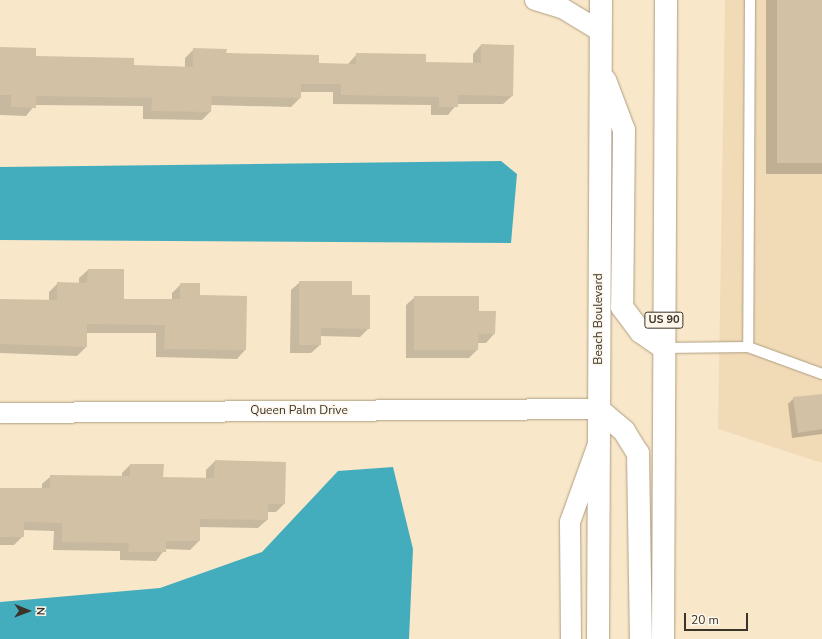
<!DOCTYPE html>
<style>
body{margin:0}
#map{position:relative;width:822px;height:639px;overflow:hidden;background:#f9e7c9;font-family:"Nunito Sans",sans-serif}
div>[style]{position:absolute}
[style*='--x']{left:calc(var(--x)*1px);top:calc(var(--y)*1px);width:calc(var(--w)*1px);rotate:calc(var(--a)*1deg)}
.built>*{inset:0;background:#f1dbb7}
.water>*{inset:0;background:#43adbd}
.shadow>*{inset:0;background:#0003}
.building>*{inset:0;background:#d3c1a5}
.roads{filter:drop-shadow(0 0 1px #af9e82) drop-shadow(0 0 1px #af9e82)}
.lane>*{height:10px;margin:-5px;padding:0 5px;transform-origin:5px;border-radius:5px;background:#fff}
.street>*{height:20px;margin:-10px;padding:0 10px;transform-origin:10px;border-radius:10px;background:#fff}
.highway>*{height:22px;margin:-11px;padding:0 11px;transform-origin:11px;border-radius:11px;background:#fff}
span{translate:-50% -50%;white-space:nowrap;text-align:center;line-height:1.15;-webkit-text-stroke:3px #fdf6ea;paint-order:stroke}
.shield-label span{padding:1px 3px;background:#fdf6ea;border:1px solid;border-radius:3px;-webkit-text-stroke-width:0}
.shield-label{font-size:11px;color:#3a3328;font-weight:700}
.street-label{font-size:12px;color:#3a3328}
.north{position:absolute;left:8px;top:591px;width:40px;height:40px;-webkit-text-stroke:3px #fdf6ea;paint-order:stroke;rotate:91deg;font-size:11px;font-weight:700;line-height:16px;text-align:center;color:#3a3328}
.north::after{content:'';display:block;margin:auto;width:14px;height:18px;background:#3a3328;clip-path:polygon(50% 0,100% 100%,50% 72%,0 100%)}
.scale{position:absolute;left:684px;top:613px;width:64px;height:18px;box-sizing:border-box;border:2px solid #3a3328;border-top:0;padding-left:5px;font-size:12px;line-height:14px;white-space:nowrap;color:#3a3328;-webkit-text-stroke:3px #fdf6ea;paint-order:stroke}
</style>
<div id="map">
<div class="built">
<div style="clip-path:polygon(725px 0,822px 0,822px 463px,718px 429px)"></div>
</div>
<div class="water">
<div style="clip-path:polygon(501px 161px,517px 174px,511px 243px,0 240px,0 167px)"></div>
<div style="clip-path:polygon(393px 467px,413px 549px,409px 639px,0 639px,0 602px,160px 588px,262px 552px,338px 471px)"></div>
</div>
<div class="shadow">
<div style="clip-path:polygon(766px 0,822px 0,822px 174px,766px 174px)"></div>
<div style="clip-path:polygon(481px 45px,512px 96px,503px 104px,457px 104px,448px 115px,431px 115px,431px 105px,333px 104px,333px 92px,300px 92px,300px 98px,291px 107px,211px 105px,210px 112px,202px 120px,143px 119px,143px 106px,35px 105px,26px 116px,0 115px,0 48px,35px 57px,133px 66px,185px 67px,185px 58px,194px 49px,318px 64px,348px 64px,357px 54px,425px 63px,473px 64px,473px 54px)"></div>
<div style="clip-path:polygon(88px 270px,123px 300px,172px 300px,172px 293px,181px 284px,199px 296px,245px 350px,237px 359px,156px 357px,156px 333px,86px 333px,86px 347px,77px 356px,0 353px,0 300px,49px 301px,49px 292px,58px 283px,79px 284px,79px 278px)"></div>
<div style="clip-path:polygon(300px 282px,351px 296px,369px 328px,360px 337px,320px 336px,320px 345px,311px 353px,290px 353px,291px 290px)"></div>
<div style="clip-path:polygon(415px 297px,478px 312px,495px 312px,494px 334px,486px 343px,478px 343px,477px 350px,469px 358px,406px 358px,406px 305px)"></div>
<div style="clip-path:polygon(822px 395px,822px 434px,792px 438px,788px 404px,794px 398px)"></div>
<div style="clip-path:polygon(215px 461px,284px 504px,276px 512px,267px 512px,267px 520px,258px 528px,199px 527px,199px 541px,190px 550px,165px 549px,156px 561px,120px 560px,120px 551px,53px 550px,54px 531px,23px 530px,23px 536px,14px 545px,0 545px,0 489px,42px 489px,42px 484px,51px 476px,122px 477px,122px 473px,130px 465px,162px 478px,206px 478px,206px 470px)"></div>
</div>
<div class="building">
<div style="clip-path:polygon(777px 0,822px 0,822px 163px,777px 163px)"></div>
<div style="clip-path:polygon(481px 44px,514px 45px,513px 96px,458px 95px,458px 107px,439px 107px,439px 97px,341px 95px,341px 84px,301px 84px,301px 98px,212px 96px,211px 112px,151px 111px,152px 98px,36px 96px,36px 108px,11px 107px,11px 95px,0 95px,0 47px,36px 48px,36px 56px,134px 58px,134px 65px,193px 67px,193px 48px,227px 49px,226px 53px,319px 55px,319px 63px,356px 64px,356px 53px,426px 54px,426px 62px,481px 63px)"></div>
<div style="clip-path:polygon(88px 269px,124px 269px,124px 299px,180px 299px,180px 283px,200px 283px,200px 295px,247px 296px,246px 350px,164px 349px,165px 325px,87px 324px,87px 347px,0 344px,0 299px,57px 300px,57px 282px,87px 283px)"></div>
<div style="clip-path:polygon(299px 281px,352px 281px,352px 295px,370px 295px,370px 329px,321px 328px,321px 345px,299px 345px)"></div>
<div style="clip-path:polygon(414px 296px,479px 296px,479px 311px,496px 311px,495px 334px,479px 334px,478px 350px,414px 350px)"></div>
<div style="clip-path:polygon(822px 394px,822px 429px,798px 433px,793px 397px)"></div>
<div style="clip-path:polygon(215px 460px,286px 462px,285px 504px,268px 504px,268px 520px,200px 519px,200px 541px,166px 541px,166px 552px,128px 552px,129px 543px,62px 542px,62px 523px,24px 522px,24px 537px,0 537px,0 488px,50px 488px,50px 475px,130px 476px,130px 464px,164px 464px,163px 477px,214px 478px)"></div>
</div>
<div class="roads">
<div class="lane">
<div style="--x:750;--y:0;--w:347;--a:90.3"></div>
<div style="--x:748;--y:347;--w:79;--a:20"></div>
<div style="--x:664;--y:348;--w:84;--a:-0.7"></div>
</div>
<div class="street">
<div style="--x:535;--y:0;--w:28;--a:17"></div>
<div style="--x:562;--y:8;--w:44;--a:31.2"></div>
<div style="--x:0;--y:413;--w:598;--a:-0.38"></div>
<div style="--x:571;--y:639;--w:117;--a:-90.5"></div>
<div style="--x:570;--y:522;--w:80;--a:-70.2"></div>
</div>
<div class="highway">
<div style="--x:605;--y:80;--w:53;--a:69.2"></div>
<div style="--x:624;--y:130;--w:177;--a:90.6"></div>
<div style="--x:622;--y:307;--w:31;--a:53"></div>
<div style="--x:641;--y:332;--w:28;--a:35"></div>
<div style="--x:598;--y:409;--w:34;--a:40"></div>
<div style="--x:624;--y:431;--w:26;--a:58"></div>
<div style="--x:638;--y:453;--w:186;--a:89.1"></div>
<div style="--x:598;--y:639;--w:639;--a:-89.73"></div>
<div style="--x:663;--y:639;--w:639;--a:-89.73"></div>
</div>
</div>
<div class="shield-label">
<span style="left:664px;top:320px">US 90</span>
</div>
<div class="street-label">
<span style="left:599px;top:319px;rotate:-90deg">Beach Boulevard</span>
<span style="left:299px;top:411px">Queen Palm Drive</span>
</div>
<div class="north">N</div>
<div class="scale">20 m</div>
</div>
